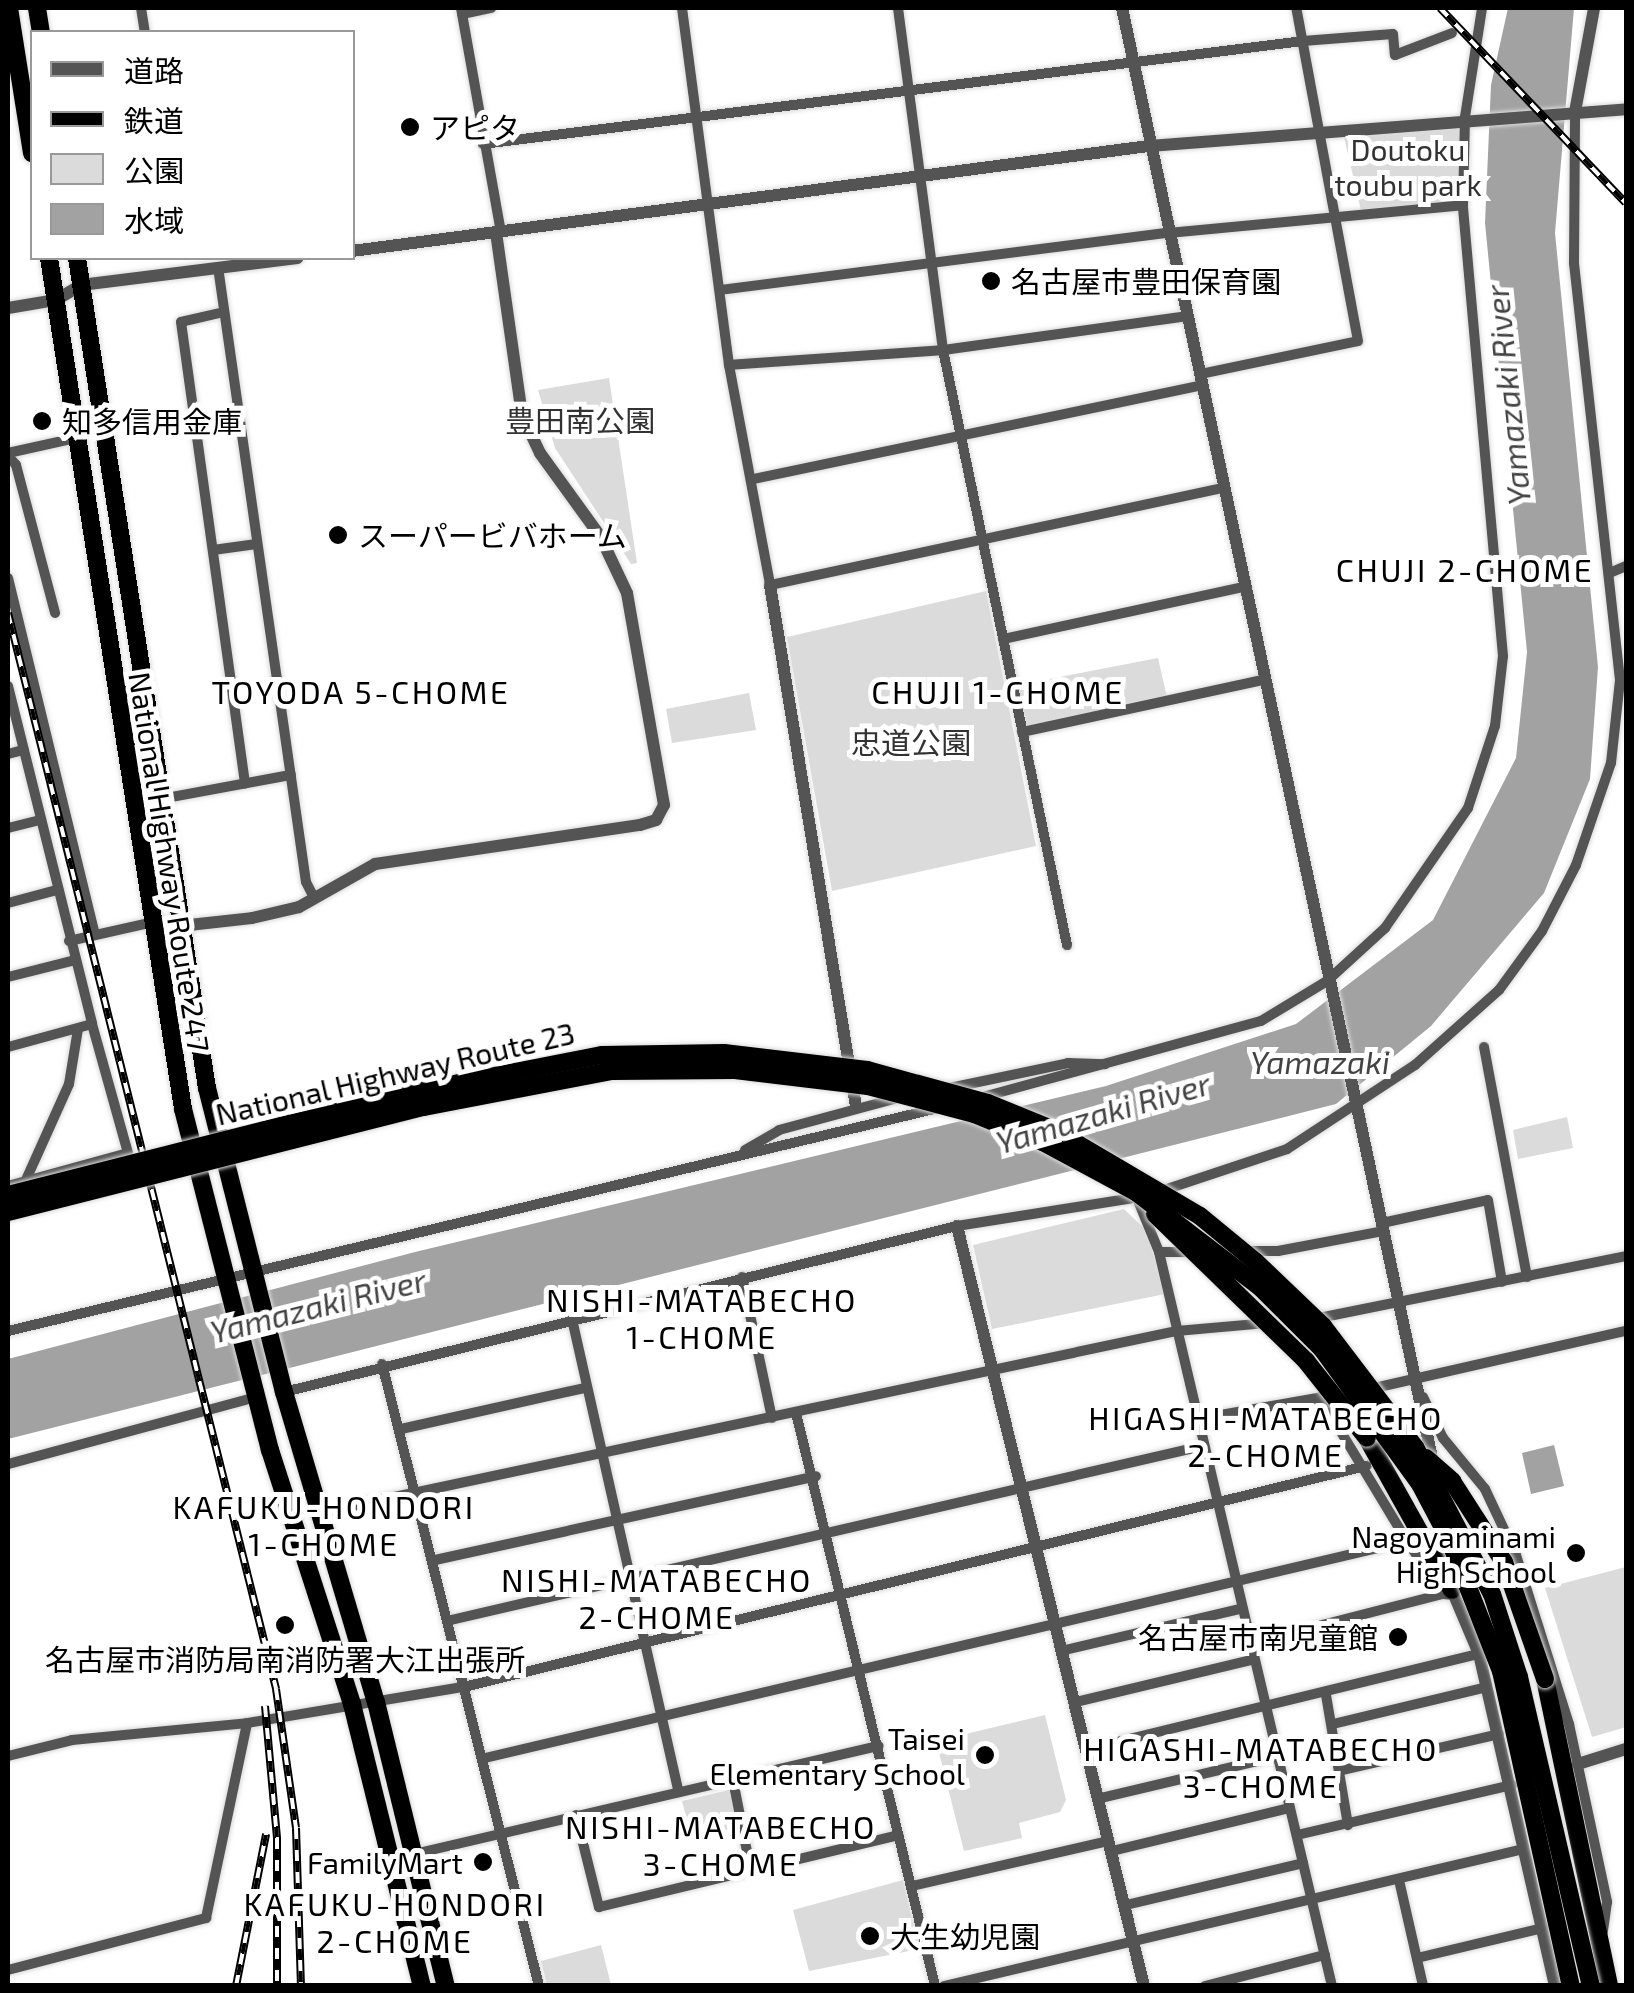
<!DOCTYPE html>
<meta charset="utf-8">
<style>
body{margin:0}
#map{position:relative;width:1634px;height:1993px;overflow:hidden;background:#fff;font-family:"Exo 2","Noto Sans JP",sans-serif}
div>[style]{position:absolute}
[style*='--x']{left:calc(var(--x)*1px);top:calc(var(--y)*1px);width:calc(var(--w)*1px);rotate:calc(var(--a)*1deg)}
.green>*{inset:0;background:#dbdbdb}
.water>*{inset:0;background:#a2a2a2}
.roads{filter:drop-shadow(0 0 2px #dbdbdb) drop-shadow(0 0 2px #dbdbdb)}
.minor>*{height:10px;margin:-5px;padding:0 5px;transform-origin:5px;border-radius:5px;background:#545454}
.tertiary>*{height:12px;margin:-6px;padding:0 6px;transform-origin:6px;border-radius:6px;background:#545454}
.trunk>*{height:18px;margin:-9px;padding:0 9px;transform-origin:9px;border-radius:9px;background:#000}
.rail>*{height:8px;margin-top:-4px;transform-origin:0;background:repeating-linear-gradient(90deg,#fff 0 11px,#000 0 22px);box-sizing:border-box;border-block:2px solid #000}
.bridges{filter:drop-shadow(0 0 2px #dbdbdb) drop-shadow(0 0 2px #dbdbdb)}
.trunk-bridge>*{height:18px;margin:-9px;padding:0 9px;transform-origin:9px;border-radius:9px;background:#000}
.dots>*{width:28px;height:28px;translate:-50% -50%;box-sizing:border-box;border:5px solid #fff;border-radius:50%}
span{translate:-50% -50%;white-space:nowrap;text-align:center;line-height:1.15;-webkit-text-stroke:10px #fff;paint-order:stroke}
.poi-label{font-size:30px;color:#000}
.left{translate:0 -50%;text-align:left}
.right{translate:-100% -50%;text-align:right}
.park-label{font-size:30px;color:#323232}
.street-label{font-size:30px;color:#000}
.water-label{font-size:32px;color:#434343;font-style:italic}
.neighbourhood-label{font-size:32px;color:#000;letter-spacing:2.5px}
.frame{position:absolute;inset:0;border:10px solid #000;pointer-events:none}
.legend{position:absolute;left:30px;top:30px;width:325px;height:230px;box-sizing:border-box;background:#fff;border:2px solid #999;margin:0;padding:12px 18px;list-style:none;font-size:30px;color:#000}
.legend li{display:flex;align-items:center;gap:20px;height:50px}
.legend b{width:50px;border:2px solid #999}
</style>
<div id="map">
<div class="green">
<div style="clip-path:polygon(1465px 117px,1463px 205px,1362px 215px,1342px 128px)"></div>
<div style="clip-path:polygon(609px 378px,637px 563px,631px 564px,555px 448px,538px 390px)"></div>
<div style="clip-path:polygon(986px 591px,1036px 846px,832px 891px,787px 637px)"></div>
<div style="clip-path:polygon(1158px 658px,1167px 697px,1027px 727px,1018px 685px)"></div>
<div style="clip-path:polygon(749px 693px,756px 730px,672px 743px,666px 709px)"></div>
<div style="clip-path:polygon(1567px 1117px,1573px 1148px,1518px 1159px,1513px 1130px)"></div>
<div style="clip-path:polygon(1124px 1209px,1146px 1230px,1165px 1294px,992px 1329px,973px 1245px)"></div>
<div style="clip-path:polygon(1626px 1567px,1626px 1727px,1592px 1737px,1545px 1588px)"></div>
<div style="clip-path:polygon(1045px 1715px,1066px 1800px,1060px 1812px,1019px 1823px,1022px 1838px,964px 1851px,936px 1741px)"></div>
<div style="clip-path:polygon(733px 1789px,741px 1828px,691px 1836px,682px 1801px)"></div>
<div style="clip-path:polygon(903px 1880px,919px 1949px,809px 1971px,793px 1910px)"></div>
<div style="clip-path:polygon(601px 1945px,611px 1985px,547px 1985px,541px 1961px)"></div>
</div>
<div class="water">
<div style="clip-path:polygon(1508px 8px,1574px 8px,1555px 233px,1598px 667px,1590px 779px,1544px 893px,1431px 1026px,1336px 1104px,8px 1439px,8px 1359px,415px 1252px,1106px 1086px,1296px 1024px,1433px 920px,1516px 758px,1527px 652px,1485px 223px,1491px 85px)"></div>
<div style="clip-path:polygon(1554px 1445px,1564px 1486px,1531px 1494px,1522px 1453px)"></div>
</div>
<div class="roads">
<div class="minor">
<div style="--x:141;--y:8;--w:24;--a:81"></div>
<div style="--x:461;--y:8;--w:228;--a:79.9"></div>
<div style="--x:682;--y:8;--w:360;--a:82.5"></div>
<div style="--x:729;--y:365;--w:224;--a:79.4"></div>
<div style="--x:770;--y:585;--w:463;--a:-12.1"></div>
<div style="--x:898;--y:8;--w:345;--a:82.5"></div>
<div style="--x:943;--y:350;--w:608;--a:78.23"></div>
<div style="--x:462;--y:14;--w:30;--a:-12"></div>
<div style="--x:483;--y:144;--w:826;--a:-7.16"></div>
<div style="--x:1303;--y:41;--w:90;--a:-4.4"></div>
<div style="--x:1393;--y:34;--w:21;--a:85"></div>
<div style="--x:1395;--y:55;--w:61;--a:-21.1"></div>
<div style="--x:218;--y:267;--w:621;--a:81.86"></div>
<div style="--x:306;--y:882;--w:18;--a:63"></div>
<div style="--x:720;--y:290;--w:452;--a:-7.3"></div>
<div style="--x:1168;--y:233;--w:296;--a:-5.4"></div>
<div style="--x:224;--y:312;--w:44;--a:166.9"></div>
<div style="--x:181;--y:322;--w:466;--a:82.1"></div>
<div style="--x:729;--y:365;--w:215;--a:-4"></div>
<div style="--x:943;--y:350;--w:246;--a:-7.9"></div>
<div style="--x:1200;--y:374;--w:161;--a:-11.8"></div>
<div style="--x:1358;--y:341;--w:339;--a:-100.5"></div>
<div style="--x:8;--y:453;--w:70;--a:-12.4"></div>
<div style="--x:8;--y:456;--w:12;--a:48"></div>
<div style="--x:16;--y:465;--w:153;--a:75.2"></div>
<div style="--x:753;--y:479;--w:459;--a:-11.8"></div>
<div style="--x:213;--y:550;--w:44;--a:-7.8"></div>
<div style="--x:1612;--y:572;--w:15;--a:-23"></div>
<div style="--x:8;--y:578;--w:366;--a:76.3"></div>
<div style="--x:1003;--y:639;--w:246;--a:-12.2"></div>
<div style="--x:8;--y:686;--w:348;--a:76"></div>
<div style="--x:92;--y:1024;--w:87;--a:164.7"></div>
<div style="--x:1022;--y:732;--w:247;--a:-12.2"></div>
<div style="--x:8;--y:754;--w:16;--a:-15"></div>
<div style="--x:161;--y:799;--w:132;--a:-10.5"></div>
<div style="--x:8;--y:828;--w:33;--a:-14"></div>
<div style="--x:8;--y:903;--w:51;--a:-14.9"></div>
<div style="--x:69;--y:941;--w:86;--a:-12.7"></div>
<div style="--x:8;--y:977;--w:69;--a:-14.2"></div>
<div style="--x:1484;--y:1047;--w:234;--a:79.4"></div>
<div style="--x:945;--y:1089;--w:126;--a:-11.9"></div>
<div style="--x:1068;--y:1063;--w:37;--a:2"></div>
<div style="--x:979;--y:1098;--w:292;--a:-15.3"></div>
<div style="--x:1261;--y:1021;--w:77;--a:-31.2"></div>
<div style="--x:1327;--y:981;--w:79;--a:-42.4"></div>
<div style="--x:1385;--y:928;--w:146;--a:-55.3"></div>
<div style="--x:1468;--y:808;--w:86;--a:-71.8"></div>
<div style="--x:1495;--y:726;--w:70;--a:-83.5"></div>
<div style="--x:1503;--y:656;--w:453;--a:-95.1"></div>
<div style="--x:1463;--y:205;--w:88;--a:-88.7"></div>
<div style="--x:1465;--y:117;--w:110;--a:-81.1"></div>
<div style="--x:745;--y:1150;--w:39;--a:-30"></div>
<div style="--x:779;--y:1130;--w:123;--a:-15.1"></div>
<div style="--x:25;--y:1182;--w:107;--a:-65.8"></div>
<div style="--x:69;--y:1084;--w:56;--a:-80.7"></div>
<div style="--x:8;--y:1186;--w:124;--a:-15.4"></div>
<div style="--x:128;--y:1153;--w:134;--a:-105.6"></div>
<div style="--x:1161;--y:1191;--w:133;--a:-18.4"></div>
<div style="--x:1287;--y:1149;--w:153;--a:-33.3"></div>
<div style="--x:1415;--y:1065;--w:113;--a:-41.8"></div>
<div style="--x:1499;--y:990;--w:73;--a:-53.9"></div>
<div style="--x:1542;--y:931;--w:74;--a:-62.7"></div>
<div style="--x:1576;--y:865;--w:108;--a:-71.1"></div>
<div style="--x:1611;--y:763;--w:83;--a:-83.8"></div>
<div style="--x:1620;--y:680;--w:420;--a:-96.3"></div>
<div style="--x:1574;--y:263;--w:151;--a:-89.6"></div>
<div style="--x:1137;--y:1198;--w:58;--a:67.8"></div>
<div style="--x:1159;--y:1252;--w:754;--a:76.74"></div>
<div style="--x:1382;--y:1223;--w:108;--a:-12.2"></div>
<div style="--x:1488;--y:1200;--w:83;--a:80.3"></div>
<div style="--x:1215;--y:1251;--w:63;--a:0"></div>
<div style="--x:1278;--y:1251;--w:108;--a:-10.7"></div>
<div style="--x:1159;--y:1252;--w:34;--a:0"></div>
<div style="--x:742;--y:1277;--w:144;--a:78"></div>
<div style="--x:572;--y:1319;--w:485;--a:77.3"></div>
<div style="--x:1314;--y:1319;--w:318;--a:-11.4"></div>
<div style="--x:8;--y:1331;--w:956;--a:-13.48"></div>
<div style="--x:382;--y:1364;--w:642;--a:75.83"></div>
<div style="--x:1370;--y:1389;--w:262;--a:-12.8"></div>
<div style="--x:284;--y:1392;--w:693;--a:-13.86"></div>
<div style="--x:957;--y:1226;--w:185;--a:-9"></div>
<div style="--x:1320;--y:1397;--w:168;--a:58.9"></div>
<div style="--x:1407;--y:1541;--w:64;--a:55.8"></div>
<div style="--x:1443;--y:1594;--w:11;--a:5"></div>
<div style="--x:1423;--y:1397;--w:46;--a:64"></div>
<div style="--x:1443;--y:1438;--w:66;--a:50.5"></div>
<div style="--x:1485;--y:1489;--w:73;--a:64.8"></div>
<div style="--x:1516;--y:1555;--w:177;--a:72.6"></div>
<div style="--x:1569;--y:1724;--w:182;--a:77.9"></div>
<div style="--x:1607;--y:1902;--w:30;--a:98"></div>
<div style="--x:796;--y:1413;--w:590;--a:76.36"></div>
<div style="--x:1197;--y:1419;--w:139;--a:-9.9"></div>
<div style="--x:401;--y:1429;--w:189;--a:-12.6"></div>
<div style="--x:8;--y:1464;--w:257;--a:-15.1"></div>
<div style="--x:319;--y:1513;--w:876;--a:-11.99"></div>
<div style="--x:1176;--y:1331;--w:91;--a:-5"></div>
<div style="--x:435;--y:1560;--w:390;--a:-12.4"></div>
<div style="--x:451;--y:1620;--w:771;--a:-13.04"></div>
<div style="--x:1248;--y:1644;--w:201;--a:-14.4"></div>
<div style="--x:1065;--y:1650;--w:180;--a:-13.2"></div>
<div style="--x:1326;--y:1695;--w:132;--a:80.4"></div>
<div style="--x:1076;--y:1702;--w:180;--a:-13.5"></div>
<div style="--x:1333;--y:1724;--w:158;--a:-13.5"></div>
<div style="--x:1088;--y:1749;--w:402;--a:-13.7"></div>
<div style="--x:8;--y:1756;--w:66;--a:-14"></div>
<div style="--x:72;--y:1740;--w:176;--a:-5.5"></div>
<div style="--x:485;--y:1758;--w:947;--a:-13.24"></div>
<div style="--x:1343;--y:1770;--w:160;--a:-13"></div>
<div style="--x:733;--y:1780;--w:89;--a:78.9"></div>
<div style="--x:1101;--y:1798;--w:178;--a:-13.3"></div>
<div style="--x:576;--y:1815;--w:95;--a:76"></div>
<div style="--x:599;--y:1907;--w:308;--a:-13.5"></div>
<div style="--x:1297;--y:1835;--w:221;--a:-13.1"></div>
<div style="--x:1112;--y:1851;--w:183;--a:-13.6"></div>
<div style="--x:414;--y:1854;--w:477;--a:-13.1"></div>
<div style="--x:1399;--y:1880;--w:109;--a:77.2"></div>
<div style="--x:912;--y:1886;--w:202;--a:-12.9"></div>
<div style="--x:1126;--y:1905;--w:182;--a:-13.3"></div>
<div style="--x:1417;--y:1958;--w:130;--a:-13.4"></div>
<div style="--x:8;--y:1970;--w:205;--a:-14.7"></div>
<div style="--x:206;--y:1918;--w:199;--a:-78.1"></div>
<div style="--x:247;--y:1723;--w:224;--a:-9.5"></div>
<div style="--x:468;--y:1686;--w:925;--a:-13.77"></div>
<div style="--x:944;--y:1986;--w:595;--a:-13.31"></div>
<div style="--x:1205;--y:1986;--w:124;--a:-14.5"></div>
</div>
<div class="tertiary">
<div style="--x:1122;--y:8;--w:1492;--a:77.93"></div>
<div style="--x:1575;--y:112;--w:106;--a:-79.6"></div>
<div style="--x:352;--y:251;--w:804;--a:-7.51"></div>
<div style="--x:1149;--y:146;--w:478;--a:-4.4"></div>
<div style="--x:8;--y:308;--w:49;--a:-9.5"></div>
<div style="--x:56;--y:300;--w:29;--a:-31"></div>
<div style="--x:81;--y:285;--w:218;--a:-7.1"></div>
<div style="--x:770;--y:585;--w:529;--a:80.64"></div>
<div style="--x:153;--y:922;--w:27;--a:8"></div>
<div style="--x:180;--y:926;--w:72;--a:-6.3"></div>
<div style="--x:252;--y:918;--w:48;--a:-13.2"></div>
<div style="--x:299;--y:907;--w:87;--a:-29.5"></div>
<div style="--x:375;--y:864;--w:268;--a:-8.4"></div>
<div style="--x:640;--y:825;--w:17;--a:-17"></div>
<div style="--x:656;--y:820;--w:17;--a:-62"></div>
<div style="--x:664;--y:805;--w:215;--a:-99.9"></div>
<div style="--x:627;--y:593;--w:63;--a:-115.3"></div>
<div style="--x:600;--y:536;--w:102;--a:-125.9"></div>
<div style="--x:540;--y:453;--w:42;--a:-115.3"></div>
<div style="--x:522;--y:415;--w:184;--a:-98.1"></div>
<div style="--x:957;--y:1226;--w:783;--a:76.18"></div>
<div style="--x:1446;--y:1546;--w:50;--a:80.7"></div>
<div style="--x:1454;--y:1595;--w:64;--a:67"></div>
<div style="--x:1479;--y:1654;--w:341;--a:77.1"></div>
<div style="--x:1578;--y:1764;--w:50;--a:-17.4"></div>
</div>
<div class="trunk">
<div style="--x:9;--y:8;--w:147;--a:81"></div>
<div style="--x:37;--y:8;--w:24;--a:81"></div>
<div style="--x:49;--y:258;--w:861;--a:81.05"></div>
<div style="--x:183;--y:1109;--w:352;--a:75.7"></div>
<div style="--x:270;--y:1450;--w:267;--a:72.1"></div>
<div style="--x:352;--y:1704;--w:291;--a:76.1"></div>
<div style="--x:77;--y:258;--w:840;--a:81.1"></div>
<div style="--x:207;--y:1088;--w:314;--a:75.8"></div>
<div style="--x:284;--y:1392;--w:323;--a:73.5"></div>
<div style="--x:376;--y:1702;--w:292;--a:76.2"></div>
<div style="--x:1367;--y:1438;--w:174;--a:60.8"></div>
<div style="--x:1545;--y:1679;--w:314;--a:78.2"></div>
</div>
</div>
<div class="rail">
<div style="--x:1440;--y:8;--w:269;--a:46.4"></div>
<div style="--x:8;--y:613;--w:1109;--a:76.01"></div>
<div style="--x:276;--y:1689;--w:140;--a:81.8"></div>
<div style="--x:296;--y:1828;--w:158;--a:88.2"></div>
<div style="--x:265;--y:1706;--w:133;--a:84.8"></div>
<div style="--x:277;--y:1838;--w:148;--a:90"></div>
<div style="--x:236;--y:1986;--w:155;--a:-78.8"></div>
</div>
<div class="bridges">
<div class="trunk-bridge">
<div style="--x:8;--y:1195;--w:423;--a:-14.2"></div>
<div style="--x:418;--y:1091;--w:187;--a:-11.1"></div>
<div style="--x:602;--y:1055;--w:122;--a:-0.9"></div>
<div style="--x:724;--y:1053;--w:144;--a:6.8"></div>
<div style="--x:867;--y:1070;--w:125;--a:15.3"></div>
<div style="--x:988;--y:1103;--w:71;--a:22.2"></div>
<div style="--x:1054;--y:1130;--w:169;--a:30.5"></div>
<div style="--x:1200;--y:1216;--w:72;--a:39.4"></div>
<div style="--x:1256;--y:1262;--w:93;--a:43.7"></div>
<div style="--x:1323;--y:1326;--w:152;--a:52.8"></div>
<div style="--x:1415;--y:1447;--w:166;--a:62.4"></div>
<div style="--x:1492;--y:1594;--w:87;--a:72"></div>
<div style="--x:1519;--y:1677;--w:317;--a:76.9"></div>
<div style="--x:8;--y:1212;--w:429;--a:-14.2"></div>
<div style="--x:424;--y:1107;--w:190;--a:-10.9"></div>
<div style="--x:611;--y:1071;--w:124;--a:-0.5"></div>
<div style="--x:735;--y:1070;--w:134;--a:6.9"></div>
<div style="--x:868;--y:1086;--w:110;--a:14.8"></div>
<div style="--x:974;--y:1114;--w:74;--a:22.1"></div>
<div style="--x:1043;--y:1142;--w:106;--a:28.3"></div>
<div style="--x:1136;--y:1192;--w:158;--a:37.5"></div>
<div style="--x:1261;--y:1288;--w:86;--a:45"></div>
<div style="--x:1322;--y:1349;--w:167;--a:54"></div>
<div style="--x:1420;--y:1484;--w:62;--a:62.2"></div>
<div style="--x:1449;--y:1539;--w:142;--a:68.5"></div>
<div style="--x:1501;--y:1671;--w:323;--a:77.5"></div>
<div style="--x:1155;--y:1214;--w:211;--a:44.2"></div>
<div style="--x:1306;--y:1361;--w:98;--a:51.6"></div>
<div style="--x:1426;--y:1458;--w:35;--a:41"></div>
<div style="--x:1452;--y:1481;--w:96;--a:57.3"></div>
<div style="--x:1504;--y:1562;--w:124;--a:70.7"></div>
</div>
</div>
<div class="dots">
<div style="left:410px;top:127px;background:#000"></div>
<div style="left:991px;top:281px;background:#000"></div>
<div style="left:42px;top:421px;background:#000"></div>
<div style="left:338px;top:535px;background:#000"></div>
<div style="left:1576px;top:1553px;background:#000"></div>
<div style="left:285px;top:1625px;background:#000"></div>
<div style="left:1398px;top:1637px;background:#000"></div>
<div style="left:985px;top:1755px;background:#000"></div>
<div style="left:483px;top:1862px;background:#000"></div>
<div style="left:870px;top:1936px;background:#000"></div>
</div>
<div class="poi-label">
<span class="left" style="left:430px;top:127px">アピタ</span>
<span class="left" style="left:1011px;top:281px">名古屋市豊田保育園</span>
<span class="left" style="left:62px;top:421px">知多信用金庫</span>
<span class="left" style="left:358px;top:535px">スーパービバホーム</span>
<span class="right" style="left:1556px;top:1553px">Nagoyaminami<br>High School</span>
<span class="right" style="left:1378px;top:1637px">名古屋市南児童館</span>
<span style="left:285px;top:1659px">名古屋市消防局南消防署大江出張所</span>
<span class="right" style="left:965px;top:1755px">Taisei<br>Elementary School</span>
<span class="right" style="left:463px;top:1862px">FamilyMart</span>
<span class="left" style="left:890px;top:1936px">大生幼児園</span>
</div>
<div class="park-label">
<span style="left:1408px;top:166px">Doutoku<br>toubu park</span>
<span style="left:580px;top:420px">豊田南公園</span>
<span style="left:911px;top:742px">忠道公園</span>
</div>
<div class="street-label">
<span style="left:170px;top:862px;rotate:81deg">National Highway Route 247</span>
<span style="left:395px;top:1073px;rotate:-13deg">National Highway Route 23</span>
</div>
<div class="water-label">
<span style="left:1507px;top:395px;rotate:-96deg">Yamazaki River</span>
<span style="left:1320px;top:1061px">Yamazaki</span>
<span style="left:1103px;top:1112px;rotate:-16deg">Yamazaki River</span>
<span style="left:318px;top:1305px;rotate:-14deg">Yamazaki River</span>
</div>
<div class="neighbourhood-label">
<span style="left:1465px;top:569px">CHUJI 2-CHOME</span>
<span style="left:361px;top:691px">TOYODA 5-CHOME</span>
<span style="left:998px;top:691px">CHUJI 1-CHOME</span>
<span style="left:702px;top:1318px">NISHI-MATABECHO<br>1-CHOME</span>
<span style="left:1266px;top:1436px">HIGASHI-MATABECHO<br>2-CHOME</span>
<span style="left:324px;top:1525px">KAFUKU-HONDORI<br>1-CHOME</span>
<span style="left:657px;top:1598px">NISHI-MATABECHO<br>2-CHOME</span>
<span style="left:1261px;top:1767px">HIGASHI-MATABECHO<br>3-CHOME</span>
<span style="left:721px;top:1845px">NISHI-MATABECHO<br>3-CHOME</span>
<span style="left:395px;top:1922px">KAFUKU-HONDORI<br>2-CHOME</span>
</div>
<div class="frame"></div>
<ul class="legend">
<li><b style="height:12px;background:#545454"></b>道路</li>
<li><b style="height:12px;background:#000"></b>鉄道</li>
<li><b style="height:28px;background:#dbdbdb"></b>公園</li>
<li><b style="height:28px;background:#a2a2a2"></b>水域</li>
</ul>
</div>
